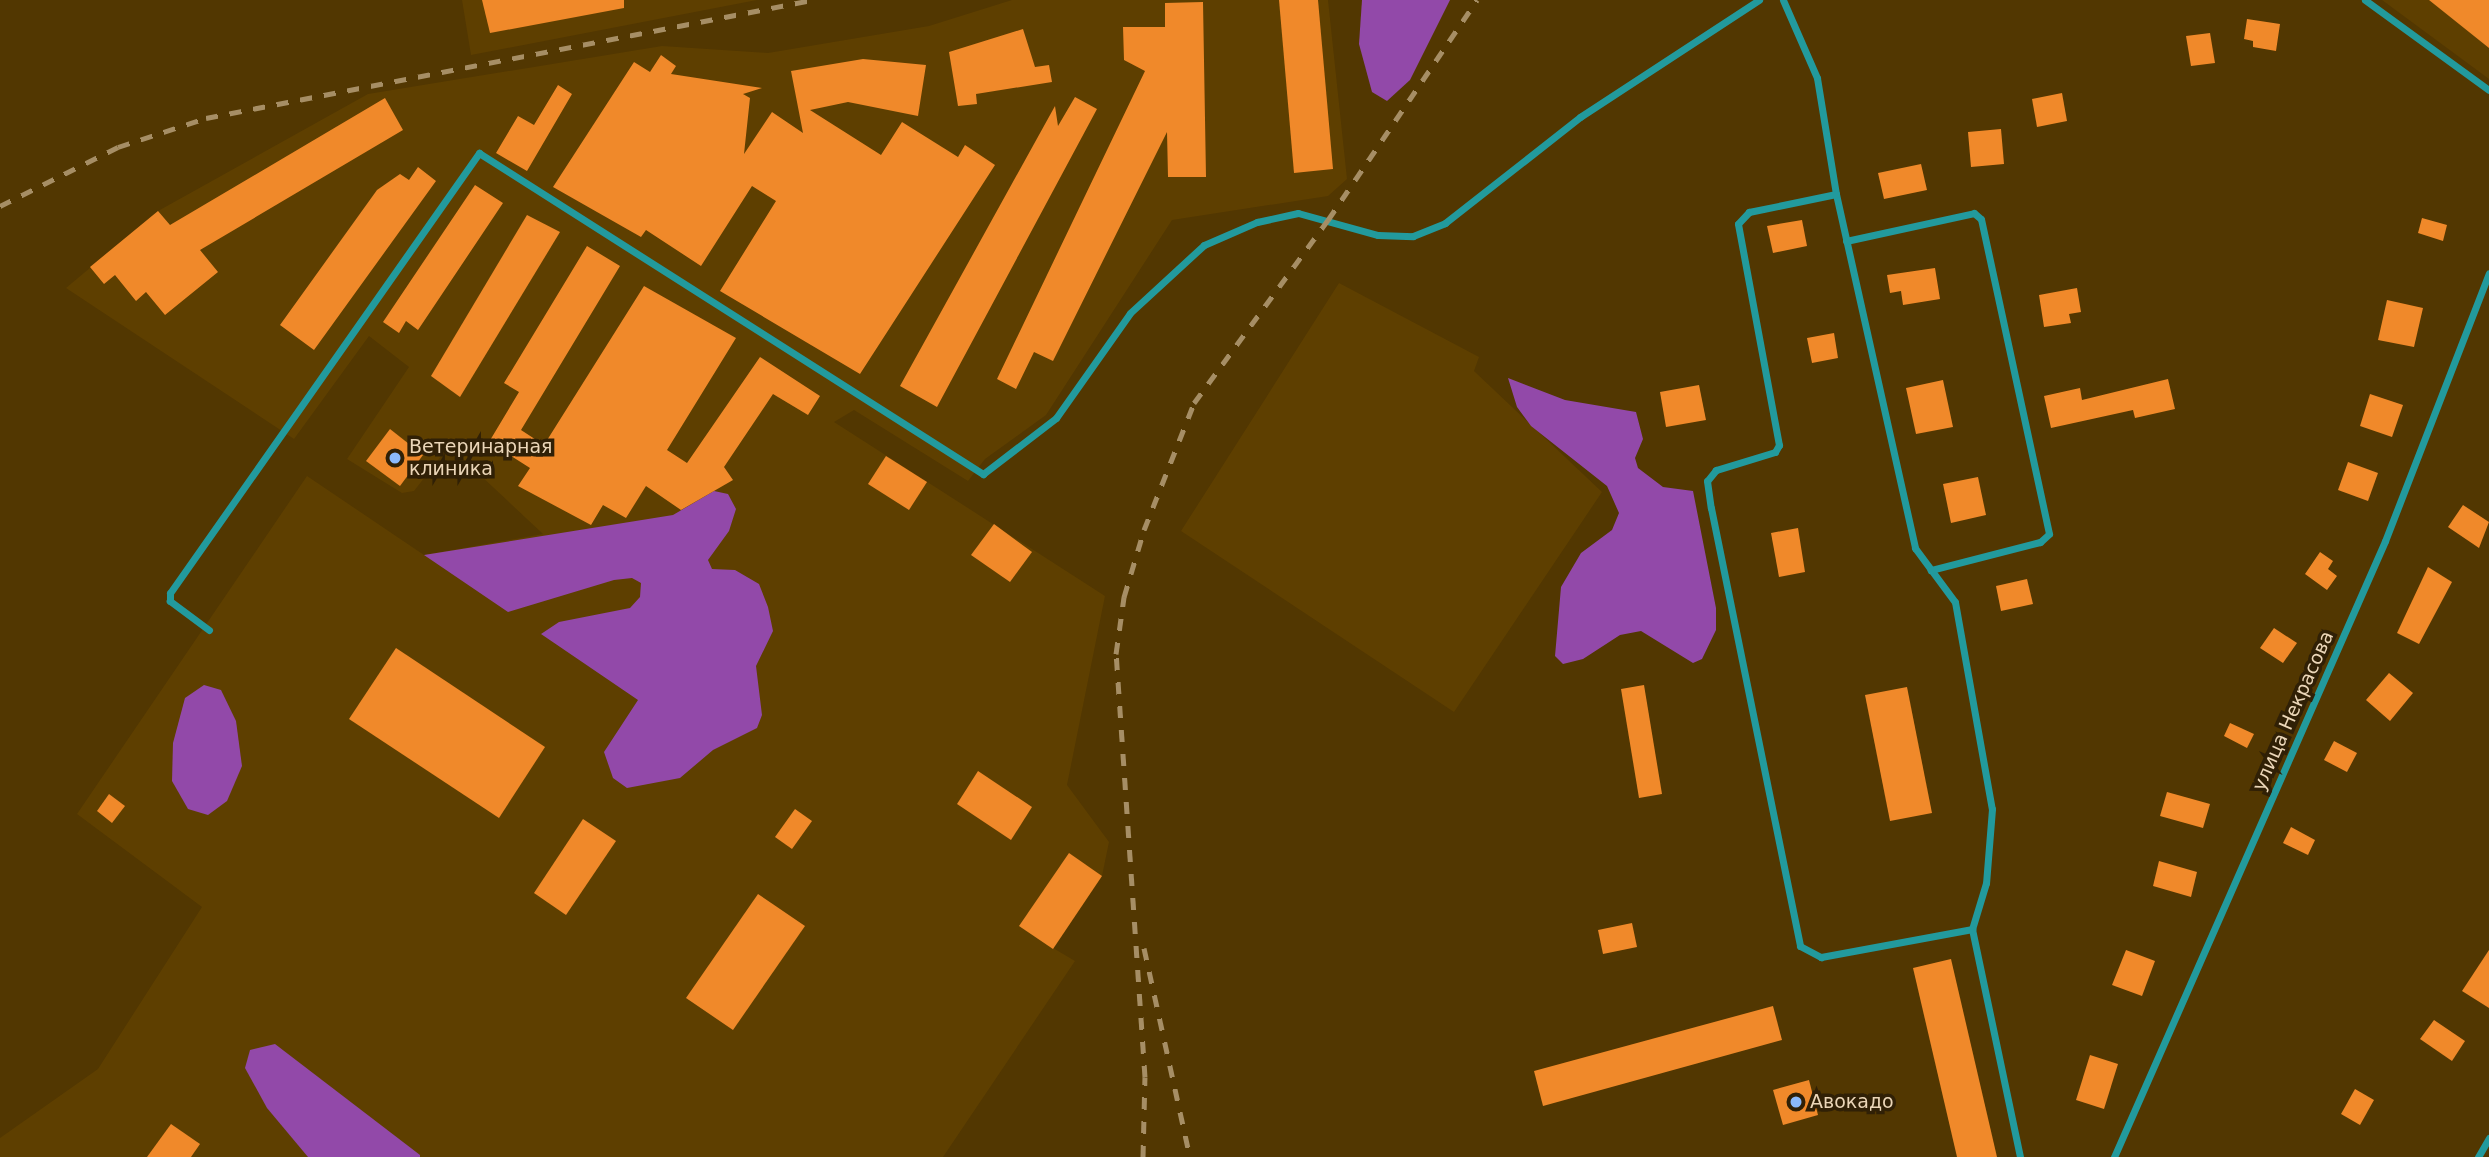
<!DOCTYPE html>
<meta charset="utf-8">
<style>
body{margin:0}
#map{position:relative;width:2489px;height:1157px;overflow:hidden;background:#523701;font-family:"DejaVu Sans",sans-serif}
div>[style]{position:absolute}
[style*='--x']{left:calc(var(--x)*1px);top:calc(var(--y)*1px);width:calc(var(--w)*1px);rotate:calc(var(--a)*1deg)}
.built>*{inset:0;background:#5e3f00}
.forest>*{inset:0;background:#9249a9}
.building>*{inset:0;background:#f0892a}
.street>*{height:7px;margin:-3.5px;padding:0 3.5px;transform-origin:3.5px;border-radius:3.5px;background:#229a9d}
.rail>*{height:5px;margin-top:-2.5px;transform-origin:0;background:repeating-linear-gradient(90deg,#a68e65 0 12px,transparent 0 24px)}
.dots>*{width:19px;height:19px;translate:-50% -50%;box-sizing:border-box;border:4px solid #302006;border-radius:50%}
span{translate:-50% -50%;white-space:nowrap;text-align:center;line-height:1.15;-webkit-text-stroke:7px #302006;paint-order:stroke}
.poi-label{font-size:19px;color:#ebd6b8}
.left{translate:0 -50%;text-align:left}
.street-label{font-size:19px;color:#ebd6b8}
</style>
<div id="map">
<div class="built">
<div style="clip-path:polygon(462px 0,757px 0,471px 55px)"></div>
<div style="clip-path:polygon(1012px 0,1328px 0,1347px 179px,1328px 196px,1172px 220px,1046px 415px,985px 459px,968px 481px,854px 410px,834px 422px,1105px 596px,1067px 785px,1109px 842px,1102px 876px,1053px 948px,1075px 961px,943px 1157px,0 1157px,0 1138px,98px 1069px,202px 907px,77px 814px,307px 476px,424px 555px,543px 534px,449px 446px,414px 491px,402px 493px,347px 459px,409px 367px,369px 336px,294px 439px,66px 288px,158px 211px,368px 94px,662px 46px,768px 53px,929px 26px)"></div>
<div style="clip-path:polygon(2382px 0,2489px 0,2489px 79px)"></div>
<div style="clip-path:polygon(1339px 283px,1479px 357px,1474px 371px,1602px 492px,1454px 712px,1181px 531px)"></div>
</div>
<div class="forest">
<div style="clip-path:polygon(1362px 0,1450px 0,1410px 80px,1387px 101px,1372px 92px,1359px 44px)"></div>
<div style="clip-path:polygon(1508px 378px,1565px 400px,1636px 412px,1643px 439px,1635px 458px,1638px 468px,1663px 487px,1693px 491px,1716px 608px,1716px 630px,1702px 659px,1693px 663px,1641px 631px,1620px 635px,1583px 659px,1563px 664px,1555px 656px,1561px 587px,1581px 553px,1612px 530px,1619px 513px,1607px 486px,1531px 426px,1517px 407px)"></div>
<div style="clip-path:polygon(714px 491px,728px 494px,736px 509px,729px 531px,708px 560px,712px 569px,735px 570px,759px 584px,768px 607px,773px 631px,756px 666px,762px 715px,757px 728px,713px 750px,680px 778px,627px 788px,613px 778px,604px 752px,638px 700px,541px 634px,559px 622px,630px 608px,640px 597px,641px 583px,632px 578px,614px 580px,508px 612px,424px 555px,673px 515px)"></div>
<div style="clip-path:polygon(204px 685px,221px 690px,236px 721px,242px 766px,227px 801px,208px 815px,188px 809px,172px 781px,173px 743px,185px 698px)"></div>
<div style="clip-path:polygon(275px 1044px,420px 1155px,420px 1157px,308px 1157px,267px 1108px,245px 1068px,250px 1050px)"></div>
</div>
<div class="building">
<div style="clip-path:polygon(482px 0,624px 0,624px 8px,490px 33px)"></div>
<div style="clip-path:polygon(1279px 0,1318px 0,1333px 169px,1294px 173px)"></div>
<div style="clip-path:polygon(2429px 0,2489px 0,2489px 48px)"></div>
<div style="clip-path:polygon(1203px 2px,1206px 177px,1168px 177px,1167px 132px,1053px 361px,1034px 352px,1016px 389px,997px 379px,1145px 71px,1124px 60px,1123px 27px,1165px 27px,1165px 3px)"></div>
<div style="clip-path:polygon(2247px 19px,2280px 24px,2276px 51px,2253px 47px,2253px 41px,2244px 39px)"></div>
<div style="clip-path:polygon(1023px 29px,1035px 67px,1049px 65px,1052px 82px,976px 94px,977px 104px,958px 106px,949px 52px)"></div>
<div style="clip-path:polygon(2210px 33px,2215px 63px,2191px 66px,2186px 36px)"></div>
<div style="clip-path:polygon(661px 55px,676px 66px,671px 74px,762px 88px,743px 94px,750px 98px,744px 154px,772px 112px,803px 133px,791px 71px,863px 59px,926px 65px,918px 116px,848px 102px,810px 110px,881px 155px,902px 122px,958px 157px,965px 145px,995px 165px,860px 374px,720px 291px,776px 201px,752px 186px,701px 266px,646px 230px,641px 237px,553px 187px,634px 62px,650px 72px)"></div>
<div style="clip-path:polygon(558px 85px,572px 94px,527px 171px,496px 153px,518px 116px,534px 125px)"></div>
<div style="clip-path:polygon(2062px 93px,2067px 121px,2037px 127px,2032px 99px)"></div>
<div style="clip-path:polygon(1075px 97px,1097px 109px,937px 407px,900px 386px,1055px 106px,1058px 126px)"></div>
<div style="clip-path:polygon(385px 98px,403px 130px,200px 250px,218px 272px,165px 315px,146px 292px,136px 301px,115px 275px,104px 284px,90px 267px,158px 211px,170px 225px)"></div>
<div style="clip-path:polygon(2001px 129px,2004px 164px,1971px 167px,1968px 132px)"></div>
<div style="clip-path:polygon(1921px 164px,1927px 190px,1884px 199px,1878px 173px)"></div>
<div style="clip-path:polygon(418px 167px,436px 181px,314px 350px,280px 325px,377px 190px,400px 174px,409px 180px)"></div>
<div style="clip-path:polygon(475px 185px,503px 203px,418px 330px,406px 321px,399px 333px,383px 322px)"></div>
<div style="clip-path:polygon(527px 215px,560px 232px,460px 397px,431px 376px)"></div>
<div style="clip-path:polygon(2422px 218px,2447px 225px,2443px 241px,2418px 233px)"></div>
<div style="clip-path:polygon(1802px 220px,1807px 246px,1773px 253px,1767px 226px)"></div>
<div style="clip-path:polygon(587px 246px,620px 266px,521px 430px,544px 445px,644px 286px,736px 338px,667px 450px,687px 463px,760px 357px,820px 396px,808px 415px,773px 394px,724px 467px,733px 480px,681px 510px,646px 486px,626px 518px,603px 505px,591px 525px,518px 486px,530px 468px,489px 442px,519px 392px,504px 383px)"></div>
<div style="clip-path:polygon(1935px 268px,1940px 299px,1903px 305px,1901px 291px,1890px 293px,1887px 275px)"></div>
<div style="clip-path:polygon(2077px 288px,2081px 312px,2069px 314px,2071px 323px,2044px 327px,2039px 295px)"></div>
<div style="clip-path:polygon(2387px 300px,2423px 308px,2414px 347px,2378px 340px)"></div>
<div style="clip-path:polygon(1834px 333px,1838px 358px,1812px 363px,1807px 338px)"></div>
<div style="clip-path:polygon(2168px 379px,2175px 409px,2135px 418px,2133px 410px,2051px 428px,2044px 396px,2080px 388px,2082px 400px)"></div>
<div style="clip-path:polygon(1943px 380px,1953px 427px,1916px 434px,1906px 388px)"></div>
<div style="clip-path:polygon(1699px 385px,1706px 420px,1666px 427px,1660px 392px)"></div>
<div style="clip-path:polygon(2370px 394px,2403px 405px,2392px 437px,2360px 426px)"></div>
<div style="clip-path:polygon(390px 429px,423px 455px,400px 486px,366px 461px)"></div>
<div style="clip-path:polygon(886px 456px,927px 482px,909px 510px,868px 484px)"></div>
<div style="clip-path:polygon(2348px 462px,2378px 473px,2368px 501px,2338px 490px)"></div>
<div style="clip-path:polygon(1978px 477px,1986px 515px,1951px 523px,1943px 484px)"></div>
<div style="clip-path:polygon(2463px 505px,2489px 522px,2479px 548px,2448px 527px)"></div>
<div style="clip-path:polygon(994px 524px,1032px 552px,1010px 582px,971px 555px)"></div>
<div style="clip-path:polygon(1798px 528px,1805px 572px,1779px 577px,1771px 533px)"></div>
<div style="clip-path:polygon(2320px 552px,2333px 561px,2328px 569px,2337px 576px,2327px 590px,2305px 574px)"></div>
<div style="clip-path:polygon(2428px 567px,2452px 582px,2419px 644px,2397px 633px)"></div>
<div style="clip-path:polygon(2027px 579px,2033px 604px,2001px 611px,1996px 586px)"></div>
<div style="clip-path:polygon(2274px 628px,2297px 643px,2283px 663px,2260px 648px)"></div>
<div style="clip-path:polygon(396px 648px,545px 747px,499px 818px,349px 719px)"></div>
<div style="clip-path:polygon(2389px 673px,2413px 693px,2390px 721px,2366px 700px)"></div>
<div style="clip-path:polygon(1644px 685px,1662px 794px,1639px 798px,1621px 689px)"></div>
<div style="clip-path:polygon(1907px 687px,1932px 813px,1890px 821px,1865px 695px)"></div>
<div style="clip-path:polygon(2230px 723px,2254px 734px,2247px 748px,2224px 736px)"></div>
<div style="clip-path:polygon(2334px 741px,2357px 753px,2347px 772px,2324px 760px)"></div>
<div style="clip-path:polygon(978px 771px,1032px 807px,1011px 840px,957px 804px)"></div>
<div style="clip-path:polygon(2167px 792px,2210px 804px,2203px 828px,2160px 816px)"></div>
<div style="clip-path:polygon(109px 794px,125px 806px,112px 823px,97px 811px)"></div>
<div style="clip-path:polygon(795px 809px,812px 821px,792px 849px,775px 837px)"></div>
<div style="clip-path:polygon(583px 819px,616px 841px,566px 915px,534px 893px)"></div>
<div style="clip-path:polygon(2291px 827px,2315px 840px,2308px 855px,2283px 843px)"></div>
<div style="clip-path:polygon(1069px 853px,1102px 876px,1053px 949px,1019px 926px)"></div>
<div style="clip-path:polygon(2159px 861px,2197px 872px,2191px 897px,2153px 886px)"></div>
<div style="clip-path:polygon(758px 894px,805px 926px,733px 1030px,686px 998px)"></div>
<div style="clip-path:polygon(1632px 923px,1637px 947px,1603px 954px,1598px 930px)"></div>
<div style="clip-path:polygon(2126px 950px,2155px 961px,2142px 996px,2112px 985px)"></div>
<div style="clip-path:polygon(2489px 950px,2489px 1008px,2462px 991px)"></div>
<div style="clip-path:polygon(1951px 959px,1997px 1157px,1957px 1157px,1913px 968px)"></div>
<div style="clip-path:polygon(1773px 1006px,1782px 1040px,1543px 1106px,1534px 1071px)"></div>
<div style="clip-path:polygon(2434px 1020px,2465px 1041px,2452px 1061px,2420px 1039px)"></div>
<div style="clip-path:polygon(2090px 1055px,2118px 1064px,2104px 1109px,2076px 1100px)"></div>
<div style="clip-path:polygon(1809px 1080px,1818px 1115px,1783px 1125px,1773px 1090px)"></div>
<div style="clip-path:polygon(2355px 1089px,2374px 1100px,2360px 1125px,2341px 1114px)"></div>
<div style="clip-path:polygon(171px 1124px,200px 1144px,191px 1157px,147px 1157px)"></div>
</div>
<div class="street">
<div style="--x:1783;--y:0;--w:85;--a:66.4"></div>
<div style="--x:1817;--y:78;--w:118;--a:80.7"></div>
<div style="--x:1836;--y:194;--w:363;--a:77.4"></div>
<div style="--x:1915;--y:548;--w:67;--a:53.5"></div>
<div style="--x:1955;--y:602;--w:210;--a:79.9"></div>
<div style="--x:1992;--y:809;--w:74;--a:94.6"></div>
<div style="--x:1986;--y:883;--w:48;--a:106.9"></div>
<div style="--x:1972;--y:929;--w:233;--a:78.1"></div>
<div style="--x:2365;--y:0;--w:153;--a:36"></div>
<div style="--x:1836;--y:194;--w:89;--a:168.3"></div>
<div style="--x:1749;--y:212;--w:16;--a:133"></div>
<div style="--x:1738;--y:224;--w:225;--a:79.5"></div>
<div style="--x:1779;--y:445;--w:8;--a:120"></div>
<div style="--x:1775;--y:452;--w:62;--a:163"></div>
<div style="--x:1716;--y:470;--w:14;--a:129"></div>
<div style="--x:1707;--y:481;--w:27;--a:82"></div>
<div style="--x:1711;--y:508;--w:447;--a:78.5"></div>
<div style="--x:1800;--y:946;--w:24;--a:28"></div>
<div style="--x:1821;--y:957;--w:154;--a:-10.5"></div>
<div style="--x:1846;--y:241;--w:131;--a:-12.3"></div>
<div style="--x:1974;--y:213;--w:9;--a:41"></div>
<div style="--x:1981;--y:219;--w:322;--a:77.8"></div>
<div style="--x:2049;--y:534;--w:12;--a:138"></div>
<div style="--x:2040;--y:542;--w:113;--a:165.6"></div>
<div style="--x:209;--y:630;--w:49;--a:-143.4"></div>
<div style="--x:170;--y:601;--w:8;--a:-90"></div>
<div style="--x:170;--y:593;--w:538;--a:-54.92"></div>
<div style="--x:479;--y:153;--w:598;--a:32.49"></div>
<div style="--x:983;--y:474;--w:92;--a:-37.5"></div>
<div style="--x:1056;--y:418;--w:128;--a:-54.8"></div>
<div style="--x:1130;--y:313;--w:100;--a:-42.6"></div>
<div style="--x:1204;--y:245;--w:58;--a:-23.5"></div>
<div style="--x:1257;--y:222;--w:42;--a:-12.4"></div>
<div style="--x:1298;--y:213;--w:83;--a:15.4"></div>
<div style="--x:1378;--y:235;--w:35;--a:2"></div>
<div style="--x:1413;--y:236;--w:35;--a:-22"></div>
<div style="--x:1445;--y:223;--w:172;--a:-38.1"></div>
<div style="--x:1580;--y:117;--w:214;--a:-33.2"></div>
<div style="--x:2114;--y:1157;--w:673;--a:-66.25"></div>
<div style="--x:2385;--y:541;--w:287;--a:-68.8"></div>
<div style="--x:2478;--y:1157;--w:22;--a:-60"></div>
</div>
<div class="rail">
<div style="--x:0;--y:206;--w:132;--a:-26.6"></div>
<div style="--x:118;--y:147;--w:93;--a:-18.2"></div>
<div style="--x:206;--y:118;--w:617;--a:-11.02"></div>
<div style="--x:1144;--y:948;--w:214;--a:77.6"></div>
<div style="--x:1143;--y:1157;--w:80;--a:-88.6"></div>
<div style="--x:1145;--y:1077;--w:424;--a:-93.9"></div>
<div style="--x:1116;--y:654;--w:58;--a:-82"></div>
<div style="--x:1124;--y:597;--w:70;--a:-73.4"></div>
<div style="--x:1144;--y:530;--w:136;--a:-68.5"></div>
<div style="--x:1194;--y:403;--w:227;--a:-53.8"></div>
<div style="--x:1328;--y:220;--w:266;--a:-55.9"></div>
</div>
<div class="dots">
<div style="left:395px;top:458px;background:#8bb9fc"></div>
<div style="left:1796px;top:1102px;background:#8bb9fc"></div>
</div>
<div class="poi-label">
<span class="left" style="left:409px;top:458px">Ветеринарная<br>клиника</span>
<span class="left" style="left:1810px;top:1102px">Авокадо</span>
</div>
<div class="street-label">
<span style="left:2293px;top:711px;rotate:-66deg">улица Некрасова</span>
</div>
</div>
